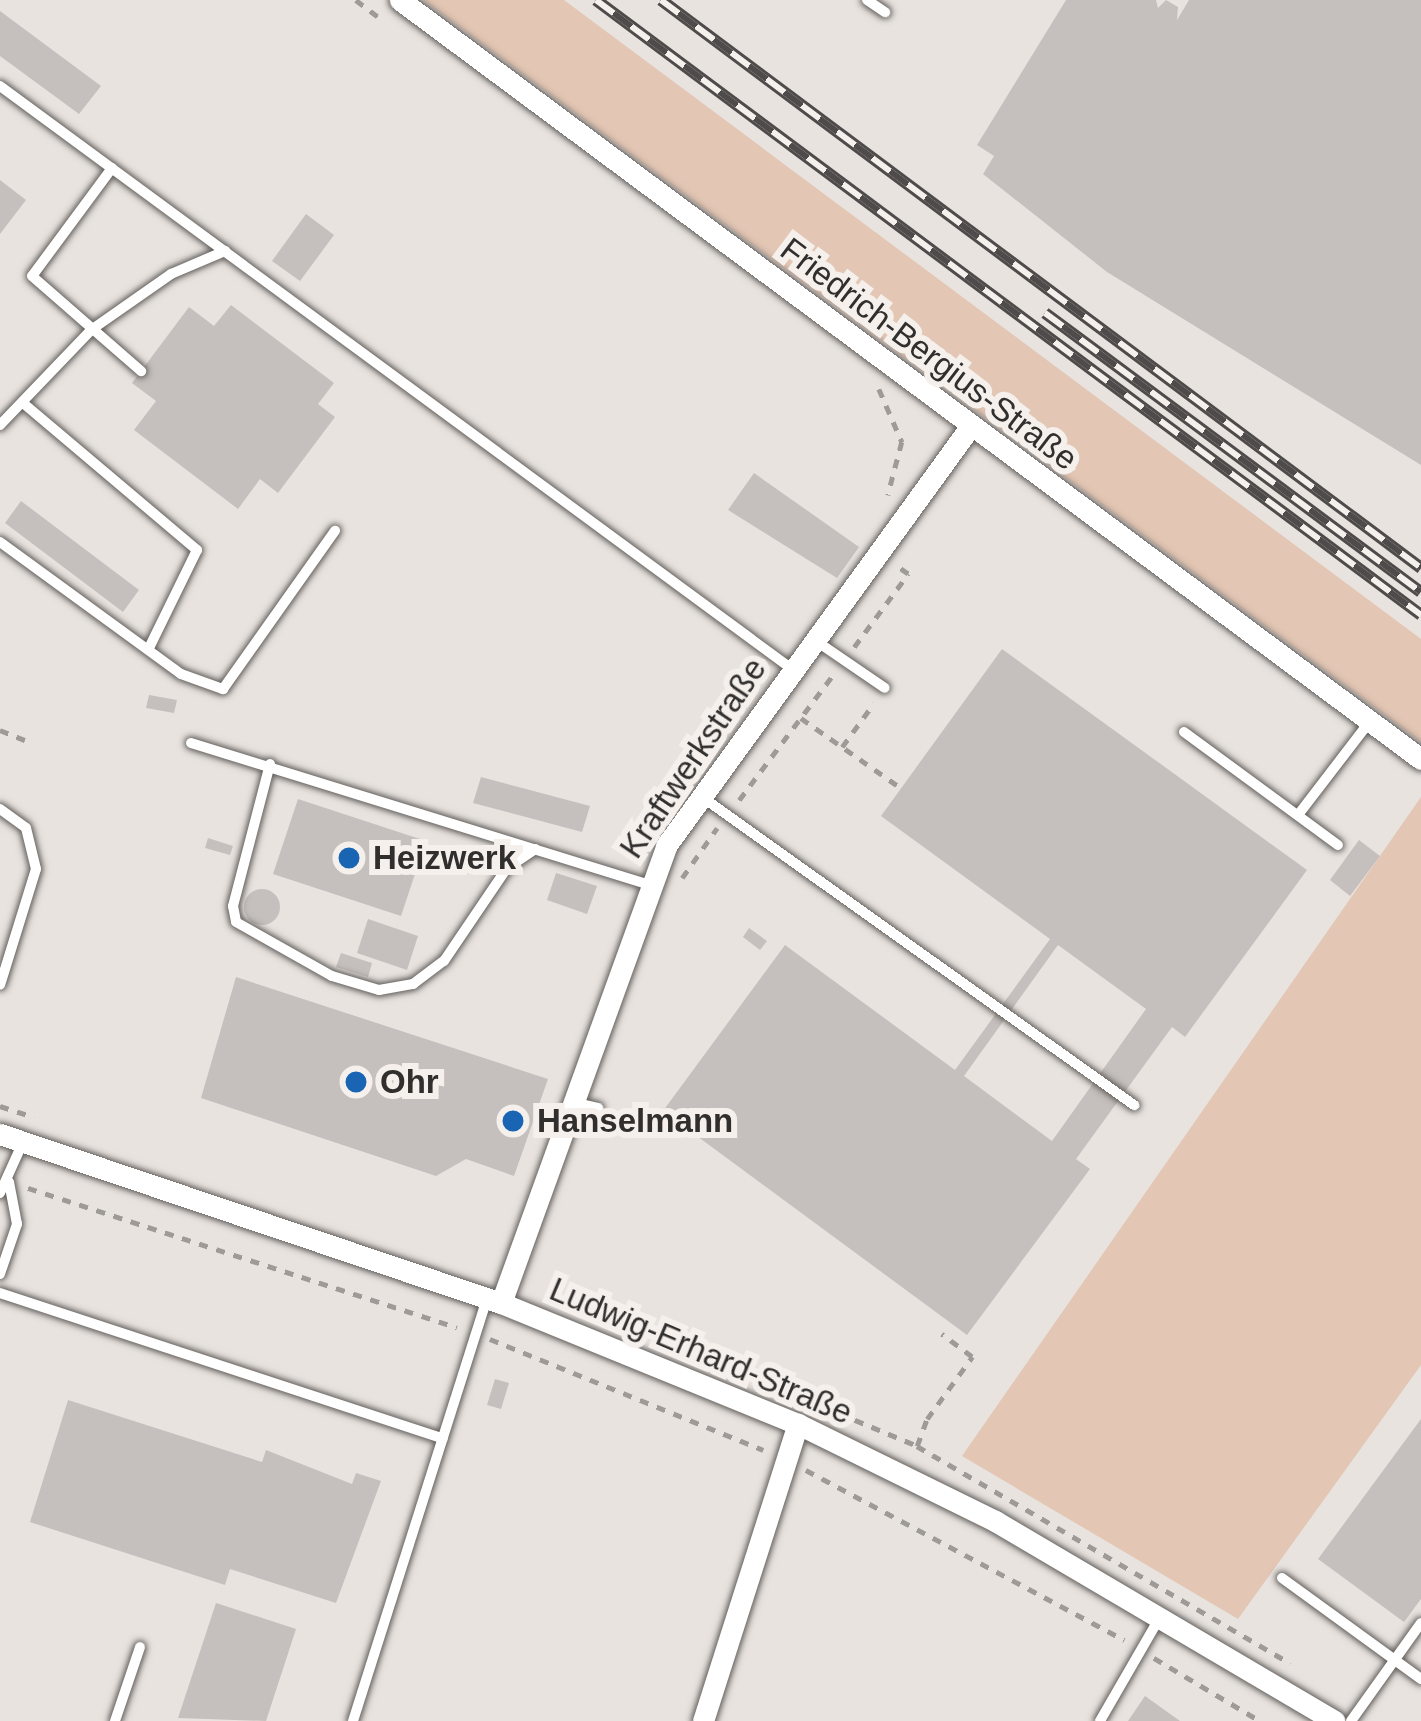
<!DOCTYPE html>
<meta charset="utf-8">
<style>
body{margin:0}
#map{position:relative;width:1421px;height:1721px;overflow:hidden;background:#e8e3df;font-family:Helvetica,sans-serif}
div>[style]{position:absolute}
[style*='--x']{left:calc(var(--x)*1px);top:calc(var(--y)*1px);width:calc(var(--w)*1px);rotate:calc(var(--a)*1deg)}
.green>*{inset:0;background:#e3c6b4}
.building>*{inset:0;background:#c5c0bd}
.round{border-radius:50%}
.path>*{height:4.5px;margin-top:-2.25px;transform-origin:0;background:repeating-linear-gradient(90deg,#9e9a98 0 9px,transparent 0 18px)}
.roads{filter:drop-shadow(0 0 3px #635f5c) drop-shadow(0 0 3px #635f5c)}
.service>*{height:10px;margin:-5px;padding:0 5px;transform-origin:5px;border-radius:5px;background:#fff}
.minor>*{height:21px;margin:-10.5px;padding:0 10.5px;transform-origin:10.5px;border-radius:10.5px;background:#fff}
.rail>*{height:12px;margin-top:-6px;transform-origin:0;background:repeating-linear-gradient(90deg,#f5f0ec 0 22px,#4e4b4a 0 44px);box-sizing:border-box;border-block:3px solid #4e4b4a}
.dots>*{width:33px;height:33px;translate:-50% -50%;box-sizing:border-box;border:6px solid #f5f0ec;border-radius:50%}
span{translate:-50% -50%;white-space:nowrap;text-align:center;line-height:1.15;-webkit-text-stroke:12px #f5f0ec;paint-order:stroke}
.street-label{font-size:33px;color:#312f2e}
.poi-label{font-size:33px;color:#312f2e;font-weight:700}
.left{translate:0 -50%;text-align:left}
</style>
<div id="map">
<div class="green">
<div style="clip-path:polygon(423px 0,564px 0,1421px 639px,1421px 742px)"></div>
<div style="clip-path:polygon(1421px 797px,1421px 1365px,1238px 1619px,962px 1456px)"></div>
</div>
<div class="building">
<div style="clip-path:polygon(1066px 0,1156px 0,1158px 8px,1166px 0,1178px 7px,1177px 20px,1189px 0,1421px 0,1421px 465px,1107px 272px,983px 174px,994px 156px,977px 145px)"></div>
<div style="clip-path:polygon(0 11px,101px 86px,79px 114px,0 56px)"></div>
<div style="clip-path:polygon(0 180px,26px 200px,0 234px)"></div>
<div style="clip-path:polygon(306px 214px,334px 235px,300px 281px,272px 261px)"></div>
<div style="clip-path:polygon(231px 305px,334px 383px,318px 404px,335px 417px,278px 493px,260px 479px,238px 509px,134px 430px,156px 401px,132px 383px,189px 307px,214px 326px)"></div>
<div style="clip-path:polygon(754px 473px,859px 547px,837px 578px,728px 510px)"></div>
<div style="clip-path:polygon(21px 501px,139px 590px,123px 612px,5px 523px)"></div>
<div style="clip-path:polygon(evenodd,1002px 649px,1307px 870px,1185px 1037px,1172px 1027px,1076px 1159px,1090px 1169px,967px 1335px,663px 1111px,785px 945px,955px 1070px,1050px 939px,881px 816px,1002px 649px,1058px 945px,1146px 1009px,1052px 1141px,964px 1076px,1058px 945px)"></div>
<div style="clip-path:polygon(149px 695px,177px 700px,174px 713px,146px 708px)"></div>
<div style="clip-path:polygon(481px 777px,590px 806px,582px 832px,473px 803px)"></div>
<div style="clip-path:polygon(298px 799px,426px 841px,401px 916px,273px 874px)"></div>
<div style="clip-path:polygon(208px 838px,233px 846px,230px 855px,205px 848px)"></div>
<div style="clip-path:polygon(1359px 840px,1380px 856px,1350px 896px,1330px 880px)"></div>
<div style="clip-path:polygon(556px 873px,597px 886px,587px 914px,547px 900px)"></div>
<div class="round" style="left:244px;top:889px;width:36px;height:36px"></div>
<div style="clip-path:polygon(368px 919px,418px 936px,407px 970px,357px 953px)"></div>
<div style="clip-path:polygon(749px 928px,767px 941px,760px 950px,743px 937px)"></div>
<div style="clip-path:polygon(341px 953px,372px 963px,368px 977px,336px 967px)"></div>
<div style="clip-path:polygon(236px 977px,548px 1079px,514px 1176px,466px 1159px,436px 1176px,201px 1098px)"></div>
<div style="clip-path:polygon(495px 1379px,509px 1383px,501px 1409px,487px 1405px)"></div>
<div style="clip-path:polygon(68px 1400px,262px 1462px,266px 1450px,352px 1484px,356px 1473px,381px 1481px,336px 1603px,230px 1569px,225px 1585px,30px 1522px)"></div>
<div style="clip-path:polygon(1421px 1419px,1421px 1599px,1404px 1622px,1318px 1559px)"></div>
<div style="clip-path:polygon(216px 1603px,296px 1629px,266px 1721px,178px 1718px)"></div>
<div style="clip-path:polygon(1145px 1696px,1180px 1721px,1128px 1721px)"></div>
</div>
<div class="path">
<div style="--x:356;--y:0;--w:34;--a:37"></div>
<div style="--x:879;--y:389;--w:58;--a:66.5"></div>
<div style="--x:902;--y:442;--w:55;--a:104.8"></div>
<div style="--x:854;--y:647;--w:91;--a:-53.5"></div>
<div style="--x:908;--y:574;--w:12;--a:-145"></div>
<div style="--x:801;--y:718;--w:118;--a:35"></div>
<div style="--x:0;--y:730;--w:27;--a:22"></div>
<div style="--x:842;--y:747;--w:54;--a:-54"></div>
<div style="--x:739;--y:800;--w:156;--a:-53.1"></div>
<div style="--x:682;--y:878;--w:61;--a:-55"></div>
<div style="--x:0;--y:1106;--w:36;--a:18"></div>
<div style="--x:28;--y:1188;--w:451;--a:18"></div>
<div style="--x:639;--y:1330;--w:301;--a:22.6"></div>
<div style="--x:917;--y:1446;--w:432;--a:30.2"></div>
<div style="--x:490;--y:1339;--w:295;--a:22.1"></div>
<div style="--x:917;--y:1446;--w:29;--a:-70"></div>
<div style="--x:927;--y:1419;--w:77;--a:-54"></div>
<div style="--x:972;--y:1357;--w:38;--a:-143"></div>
<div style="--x:806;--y:1470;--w:361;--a:28.1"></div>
<div style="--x:1154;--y:1658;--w:123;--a:30.7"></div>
</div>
<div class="roads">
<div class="service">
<div style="--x:867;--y:0;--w:22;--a:34"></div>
<div style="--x:0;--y:86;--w:983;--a:36.36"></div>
<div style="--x:112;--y:168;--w:134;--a:126.5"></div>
<div style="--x:32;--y:276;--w:145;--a:41.1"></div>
<div style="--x:23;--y:403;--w:228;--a:40.2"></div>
<div style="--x:197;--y:550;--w:111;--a:116.1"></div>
<div style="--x:0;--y:425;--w:132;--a:-46.2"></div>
<div style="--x:91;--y:330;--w:98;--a:-35"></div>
<div style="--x:171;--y:274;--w:59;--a:-23.1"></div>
<div style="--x:0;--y:542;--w:224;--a:36.1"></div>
<div style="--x:181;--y:674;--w:45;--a:19.7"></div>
<div style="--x:223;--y:689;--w:194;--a:-54.7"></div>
<div style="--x:816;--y:641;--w:83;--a:34.3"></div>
<div style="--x:1184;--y:732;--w:191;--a:36.3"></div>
<div style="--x:191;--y:743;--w:477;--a:17.2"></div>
<div style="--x:270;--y:764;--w:147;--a:104.6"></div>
<div style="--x:233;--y:906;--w:16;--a:79"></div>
<div style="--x:236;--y:922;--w:110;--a:29.4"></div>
<div style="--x:332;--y:976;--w:49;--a:16.6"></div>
<div style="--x:379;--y:990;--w:35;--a:-10"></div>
<div style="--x:413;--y:984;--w:39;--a:-37"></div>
<div style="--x:444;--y:961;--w:112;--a:-55.9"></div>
<div style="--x:507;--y:868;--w:34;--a:-34"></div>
<div style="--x:702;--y:797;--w:531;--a:35.49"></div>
<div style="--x:0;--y:809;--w:32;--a:36"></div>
<div style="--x:26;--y:828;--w:42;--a:76.3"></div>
<div style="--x:36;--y:869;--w:121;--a:107.2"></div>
<div style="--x:1298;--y:815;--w:118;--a:-52.5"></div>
<div style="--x:572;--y:1102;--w:27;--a:13"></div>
<div style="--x:0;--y:1193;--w:56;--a:-65.7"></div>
<div style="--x:0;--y:1274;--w:53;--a:-71.2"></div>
<div style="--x:17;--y:1224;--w:43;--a:-100.8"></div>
<div style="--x:0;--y:1293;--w:466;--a:18.2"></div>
<div style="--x:1282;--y:1578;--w:172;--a:36"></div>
<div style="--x:115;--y:1721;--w:78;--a:-71.3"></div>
<div style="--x:353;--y:1721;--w:444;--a:-72.4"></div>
<div style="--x:1100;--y:1721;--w:120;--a:-60"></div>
<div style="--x:1351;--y:1721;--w:120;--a:-54.5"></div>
</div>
<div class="minor">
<div style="--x:400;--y:0;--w:1272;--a:36.63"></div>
<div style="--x:0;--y:1134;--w:529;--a:18.64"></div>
<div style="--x:501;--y:1303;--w:321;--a:22.2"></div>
<div style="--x:798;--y:1424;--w:220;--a:26.2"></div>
<div style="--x:995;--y:1521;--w:394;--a:30.5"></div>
<div style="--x:501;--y:1303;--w:486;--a:-70.1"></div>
<div style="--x:666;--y:846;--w:518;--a:-54.04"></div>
<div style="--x:703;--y:1721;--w:312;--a:-72.3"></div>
</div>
</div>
<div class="rail">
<div style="--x:596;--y:0;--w:1029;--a:36.7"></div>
<div style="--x:661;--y:0;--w:949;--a:36.77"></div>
<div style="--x:1045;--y:313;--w:468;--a:36.6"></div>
</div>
<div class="dots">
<div style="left:349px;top:858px;background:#1965b4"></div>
<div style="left:356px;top:1082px;background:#1965b4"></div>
<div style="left:513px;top:1121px;background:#1965b4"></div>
</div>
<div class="street-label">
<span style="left:929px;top:354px;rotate:37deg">Friedrich-Bergius-Straße</span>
<span style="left:693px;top:758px;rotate:-56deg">Kraftwerkstraße</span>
<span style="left:701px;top:1351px;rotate:23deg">Ludwig-Erhard-Straße</span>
</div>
<div class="poi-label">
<span class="left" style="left:373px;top:858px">Heizwerk</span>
<span class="left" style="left:380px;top:1082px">Ohr</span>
<span class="left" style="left:537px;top:1121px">Hanselmann</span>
</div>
</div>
